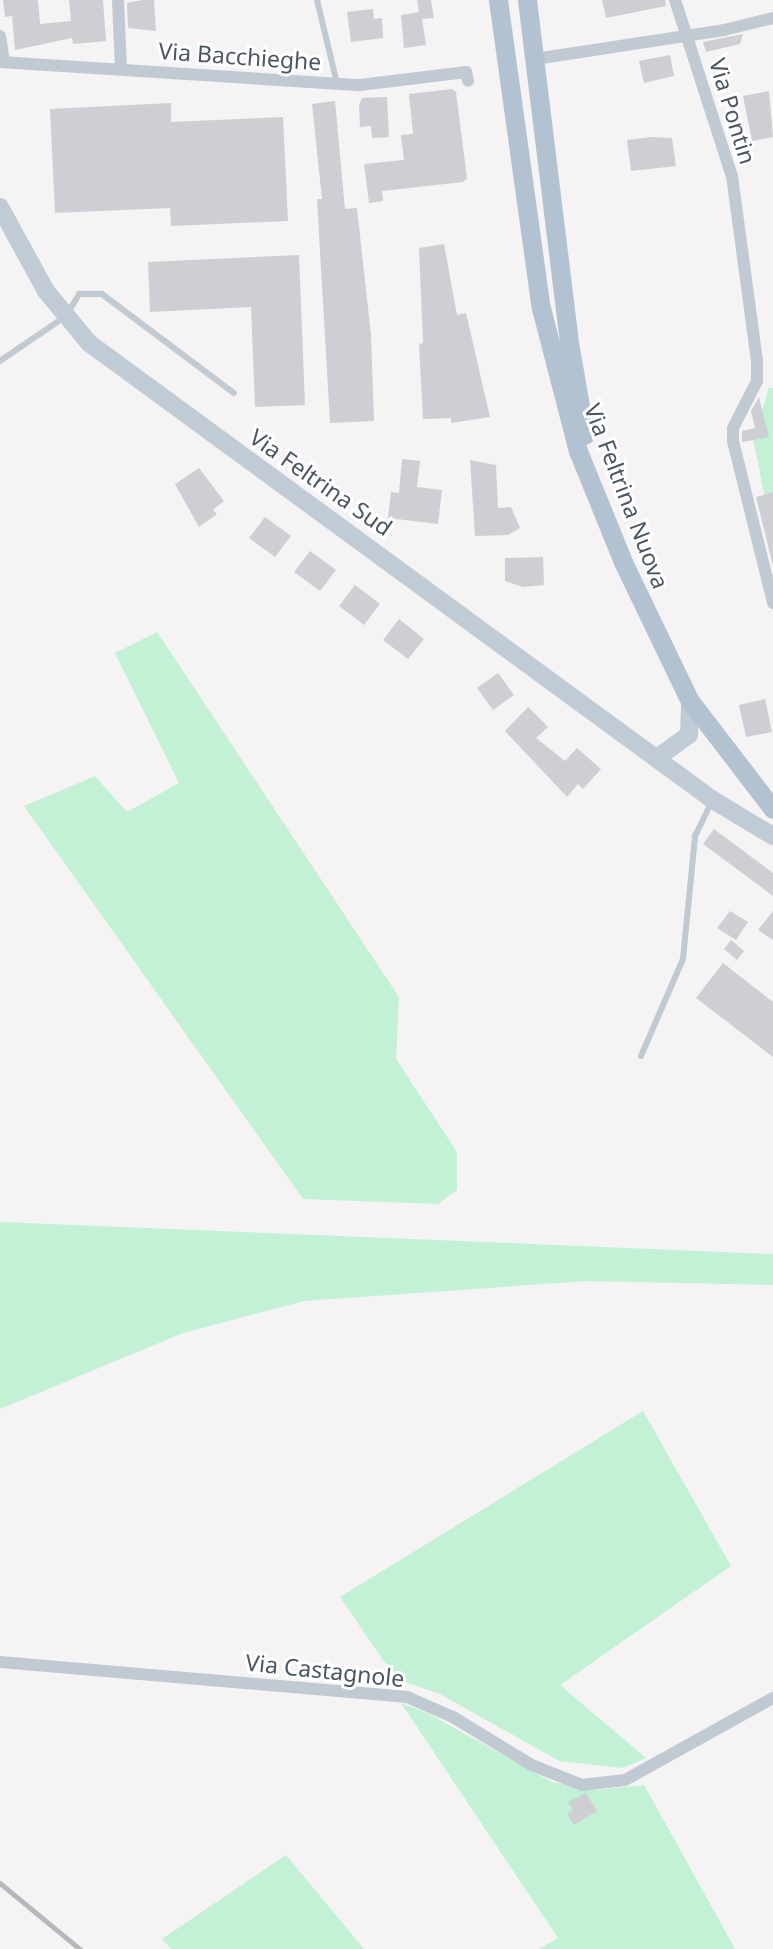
<!DOCTYPE html>
<style>
body{margin:0}
#map{position:relative;width:773px;height:1949px;overflow:hidden;background:#f5f3f3;font-family:"Noto Sans",sans-serif}
div>[style]{position:absolute}
[style*='--x']{left:calc(var(--x)*1px);top:calc(var(--y)*1px);width:calc(var(--w)*1px);rotate:calc(var(--a)*1deg)}
.green>*{inset:0;background:#c3f1d5}
.building>*{inset:0;background:#cdcfd5}
.service>*{height:6px;margin:-3px;padding:0 3px;transform-origin:3px;border-radius:3px;background:#c1cad2}
.minor>*{height:12px;margin:-6px;padding:0 6px;transform-origin:6px;border-radius:6px;background:#c1cad2}
.secondary>*{height:18px;margin:-9px;padding:0 9px;transform-origin:9px;border-radius:9px;background:#c1cbd6}
.primary>*{height:19px;margin:-9.5px;padding:0 9.5px;transform-origin:9.5px;border-radius:9.5px;background:#b3c2d1}
.rail>*{height:4.5px;margin:-2.25px;padding:0 2.25px;transform-origin:2.25px;border-radius:2.25px;background:#b5b8bd}
span{translate:-50% -50%;white-space:nowrap;text-align:center;line-height:1.15;-webkit-text-stroke:6px #fff;paint-order:stroke}
.street-label{font-size:23px;color:#4a5661}
</style>
<div id="map">
<div class="green">
<div style="clip-path:polygon(769px 388px,773px 388px,773px 538px,753px 438px)"></div>
<div style="clip-path:polygon(157px 632px,399px 997px,396px 1059px,457px 1152px,457px 1190px,438px 1204px,303px 1199px,24px 806px,95px 776px,127px 812px,179px 783px,115px 653px)"></div>
<div style="clip-path:polygon(0 1222px,773px 1254px,773px 1285px,586px 1281px,304px 1301px,183px 1333px,0 1409px)"></div>
<div style="clip-path:polygon(643px 1411px,731px 1566px,560px 1685px,646px 1758px,623px 1768px,559px 1761px,440px 1694px,396px 1679px,340px 1597px)"></div>
<div style="clip-path:polygon(401px 1703px,429px 1714px,552px 1782px,597px 1790px,644px 1785px,735px 1949px,539px 1949px,558px 1938px)"></div>
<div style="clip-path:polygon(286px 1855px,364px 1949px,171px 1949px,162px 1939px)"></div>
</div>
<div class="building">
<div style="clip-path:polygon(3px 0,38px 0,40px 24px,71px 21px,69px 0,103px 0,106px 41px,73px 44px,72px 38px,15px 50px,12px 16px,5px 17px)"></div>
<div style="clip-path:polygon(143px 0,154px 0,156px 31px,128px 28px,127px 3px)"></div>
<div style="clip-path:polygon(417px 0,431px 0,434px 18px,422px 19px,426px 45px,404px 48px,401px 15px,419px 12px)"></div>
<div style="clip-path:polygon(602px 0,665px 0,666px 6px,606px 18px)"></div>
<div style="clip-path:polygon(373px 9px,374px 19px,382px 18px,383px 38px,351px 42px,347px 12px)"></div>
<div style="clip-path:polygon(743px 34px,740px 44px,706px 52px,703px 42px)"></div>
<div style="clip-path:polygon(670px 55px,674px 76px,644px 83px,639px 61px)"></div>
<div style="clip-path:polygon(452px 89px,456px 92px,467px 178px,463px 182px,382px 191px,383px 201px,369px 203px,364px 164px,404px 160px,401px 135px,413px 134px,409px 94px)"></div>
<div style="clip-path:polygon(769px 91px,773px 137px,752px 141px,743px 96px)"></div>
<div style="clip-path:polygon(387px 97px,389px 137px,372px 138px,371px 126px,360px 127px,359px 106px,362px 98px)"></div>
<div style="clip-path:polygon(335px 101px,345px 209px,357px 208px,371px 335px,374px 421px,330px 423px,317px 199px,322px 199px,312px 104px)"></div>
<div style="clip-path:polygon(171px 103px,171px 122px,283px 117px,288px 221px,171px 226px,170px 208px,55px 213px,50px 109px)"></div>
<div style="clip-path:polygon(652px 137px,672px 138px,676px 166px,631px 171px,627px 140px)"></div>
<div style="clip-path:polygon(444px 244px,457px 315px,466px 313px,490px 417px,451px 423px,451px 418px,423px 419px,419px 344px,423px 343px,419px 248px)"></div>
<div style="clip-path:polygon(299px 255px,305px 405px,255px 407px,251px 307px,150px 312px,148px 262px)"></div>
<div style="clip-path:polygon(759px 397px,769px 437px,742px 442px,742px 431px,755px 428px,751px 411px)"></div>
<div style="clip-path:polygon(402px 459px,420px 461px,417px 487px,442px 490px,438px 524px,388px 518px,391px 492px,399px 493px)"></div>
<div style="clip-path:polygon(470px 460px,496px 465px,498px 508px,511px 507px,520px 528px,508px 535px,475px 536px)"></div>
<div style="clip-path:polygon(199px 468px,224px 501px,213px 510px,217px 514px,199px 527px,175px 484px)"></div>
<div style="clip-path:polygon(773px 492px,773px 566px,756px 497px)"></div>
<div style="clip-path:polygon(265px 517px,291px 536px,275px 557px,249px 538px)"></div>
<div style="clip-path:polygon(310px 551px,336px 570px,320px 591px,294px 572px)"></div>
<div style="clip-path:polygon(543px 557px,544px 585px,523px 587px,505px 581px,505px 558px)"></div>
<div style="clip-path:polygon(355px 585px,380px 604px,364px 625px,339px 606px)"></div>
<div style="clip-path:polygon(399px 619px,424px 639px,408px 659px,383px 640px)"></div>
<div style="clip-path:polygon(498px 673px,514px 695px,493px 710px,477px 688px)"></div>
<div style="clip-path:polygon(765px 699px,772px 732px,746px 737px,739px 705px)"></div>
<div style="clip-path:polygon(528px 707px,548px 727px,536px 738px,565px 761px,577px 748px,601px 769px,583px 789px,578px 784px,567px 797px,505px 731px)"></div>
<div style="clip-path:polygon(714px 829px,773px 873px,773px 896px,703px 844px)"></div>
<div style="clip-path:polygon(730px 911px,748px 922px,736px 940px,717px 928px)"></div>
<div style="clip-path:polygon(773px 911px,773px 940px,758px 930px)"></div>
<div style="clip-path:polygon(731px 940px,744px 951px,737px 960px,724px 949px)"></div>
<div style="clip-path:polygon(723px 963px,773px 1002px,773px 1057px,696px 998px)"></div>
<div style="clip-path:polygon(586px 1793px,597px 1811px,574px 1825px,567px 1814px,573px 1810px,568px 1802px)"></div>
</div>
<div class="service">
<div style="--x:317;--y:0;--w:85;--a:76.5"></div>
<div style="--x:0;--y:361;--w:80;--a:-34.3"></div>
<div style="--x:66;--y:316;--w:26;--a:-59"></div>
<div style="--x:79;--y:294;--w:23;--a:0"></div>
<div style="--x:102;--y:294;--w:165;--a:36.9"></div>
<div style="--x:641;--y:1056;--w:106;--a:-66.6"></div>
<div style="--x:683;--y:959;--w:124;--a:-84.4"></div>
<div style="--x:695;--y:836;--w:39;--a:-64"></div>
</div>
<div class="minor">
<div style="--x:118;--y:0;--w:68;--a:87.5"></div>
<div style="--x:675;--y:0;--w:185;--a:72.1"></div>
<div style="--x:732;--y:176;--w:186;--a:82.3"></div>
<div style="--x:757;--y:360;--w:21;--a:90"></div>
<div style="--x:757;--y:381;--w:53;--a:117.1"></div>
<div style="--x:733;--y:428;--w:13;--a:90"></div>
<div style="--x:733;--y:441;--w:167;--a:76.1"></div>
<div style="--x:0;--y:36;--w:26;--a:81"></div>
<div style="--x:535;--y:59;--w:191;--a:-8.7"></div>
<div style="--x:724;--y:30;--w:50;--a:-13.8"></div>
<div style="--x:0;--y:62;--w:361;--a:3.7"></div>
<div style="--x:360;--y:85;--w:107;--a:-7"></div>
<div style="--x:466;--y:72;--w:9;--a:77"></div>
<div style="--x:0;--y:1662;--w:409;--a:4.9"></div>
<div style="--x:407;--y:1697;--w:50;--a:23.5"></div>
<div style="--x:453;--y:1717;--w:92;--a:31.3"></div>
<div style="--x:532;--y:1765;--w:54;--a:21.8"></div>
<div style="--x:582;--y:1785;--w:43;--a:-6.6"></div>
<div style="--x:625;--y:1780;--w:169;--a:-29"></div>
</div>
<div class="secondary">
<div style="--x:0;--y:207;--w:96;--a:61.3"></div>
<div style="--x:46;--y:291;--w:67;--a:50.4"></div>
<div style="--x:89;--y:343;--w:773;--a:36.22"></div>
<div style="--x:713;--y:800;--w:70;--a:31"></div>
<div style="--x:657;--y:758;--w:39;--a:-36"></div>
<div style="--x:689;--y:735;--w:34;--a:-88"></div>
</div>
<div class="primary">
<div style="--x:498;--y:0;--w:311;--a:82.1"></div>
<div style="--x:541;--y:308;--w:148;--a:75.5"></div>
<div style="--x:578;--y:451;--w:120;--a:67.9"></div>
<div style="--x:623;--y:562;--w:154;--a:64.3"></div>
<div style="--x:690;--y:701;--w:136;--a:52.5"></div>
<div style="--x:527;--y:0;--w:351;--a:83"></div>
<div style="--x:570;--y:348;--w:88;--a:80.2"></div>
</div>
<div class="rail">
<div style="--x:0;--y:1883;--w:104;--a:39.5"></div>
</div>
<div class="street-label">
<span style="left:240px;top:56px;rotate:4deg">Via Bacchieghe</span>
<span style="left:733px;top:111px;rotate:73deg">Via Pontin</span>
<span style="left:321px;top:482px;rotate:35deg">Via Feltrina Sud</span>
<span style="left:627px;top:496px;rotate:69deg">Via Feltrina Nuova</span>
<span style="left:325px;top:1670px;rotate:6deg">Via Castagnole</span>
</div>
</div>
